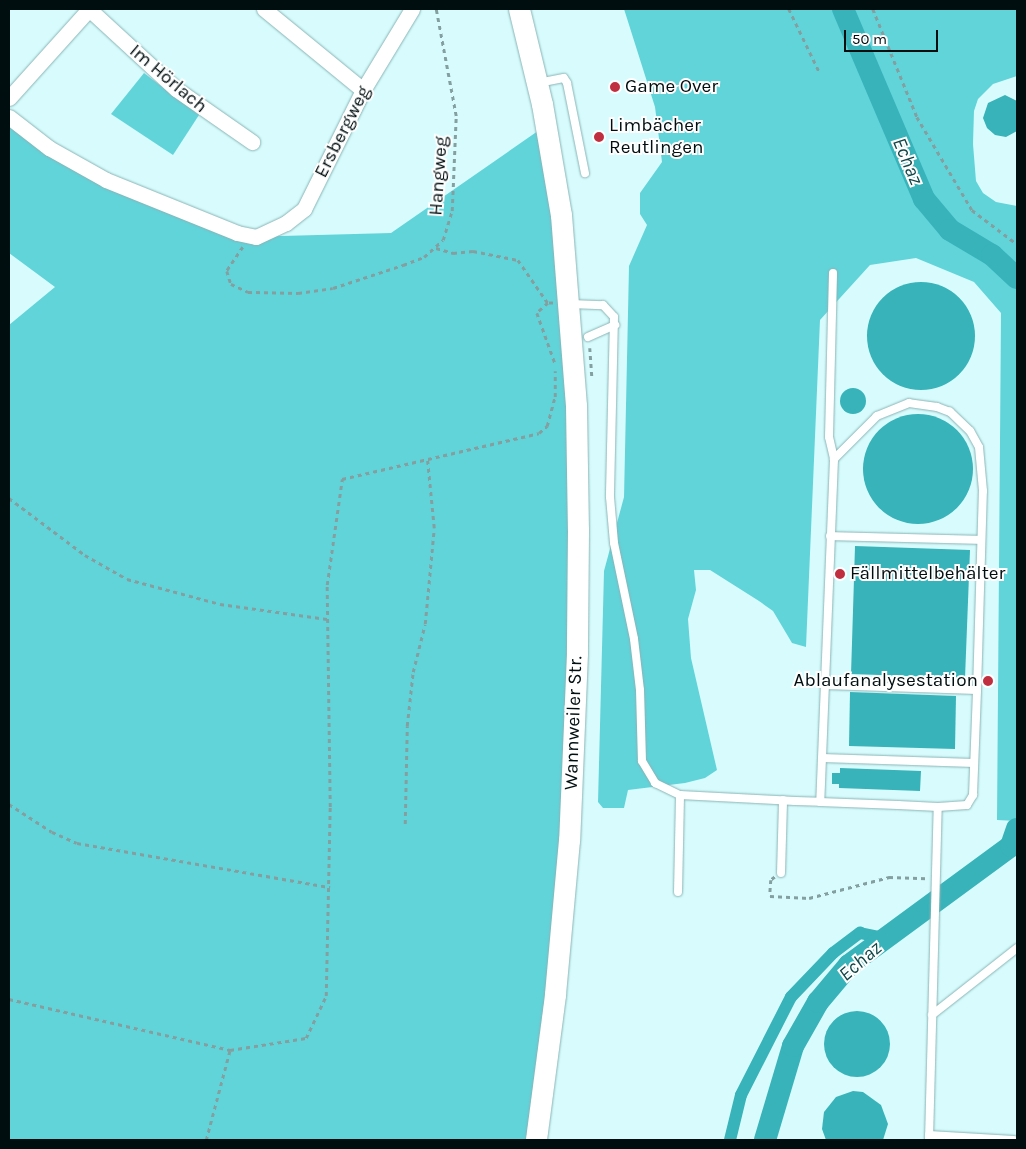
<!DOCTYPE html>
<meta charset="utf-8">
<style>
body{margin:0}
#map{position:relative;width:1026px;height:1149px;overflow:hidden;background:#d8fcfd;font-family:Karla,sans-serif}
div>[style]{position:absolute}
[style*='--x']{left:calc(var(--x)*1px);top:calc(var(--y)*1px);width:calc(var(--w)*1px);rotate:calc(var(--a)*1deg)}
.green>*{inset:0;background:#61d4da}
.water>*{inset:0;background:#37b3b9}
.round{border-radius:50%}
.canal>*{height:12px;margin:-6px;padding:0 6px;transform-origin:6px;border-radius:6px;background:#37b3b9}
.river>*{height:22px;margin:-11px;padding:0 11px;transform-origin:11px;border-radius:11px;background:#37b3b9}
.path>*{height:2.5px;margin-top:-1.25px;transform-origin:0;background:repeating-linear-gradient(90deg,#849fa0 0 4px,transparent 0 8px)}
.roads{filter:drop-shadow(0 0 1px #89b4b6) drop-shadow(0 0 1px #89b4b6)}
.service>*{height:8px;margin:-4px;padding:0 4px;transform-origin:4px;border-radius:4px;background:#fff}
.minor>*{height:15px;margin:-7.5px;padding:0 7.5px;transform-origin:7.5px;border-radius:7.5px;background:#fff}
.secondary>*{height:21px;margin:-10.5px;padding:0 10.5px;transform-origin:10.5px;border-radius:10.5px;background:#fff}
.dots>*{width:14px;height:14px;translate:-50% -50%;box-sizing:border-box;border:2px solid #fff;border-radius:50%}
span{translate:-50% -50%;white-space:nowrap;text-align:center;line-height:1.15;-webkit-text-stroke:4px #fff;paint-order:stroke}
.street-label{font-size:19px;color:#010e0f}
.poi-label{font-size:19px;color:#010e0f}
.left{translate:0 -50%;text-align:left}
.right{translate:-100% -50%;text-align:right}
.water-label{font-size:20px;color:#104648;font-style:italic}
.frame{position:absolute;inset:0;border:10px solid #010e0f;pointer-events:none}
.scale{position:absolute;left:844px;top:30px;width:94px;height:22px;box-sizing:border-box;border:2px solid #010e0f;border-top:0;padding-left:6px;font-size:15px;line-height:18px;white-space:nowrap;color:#010e0f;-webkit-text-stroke:4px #fff;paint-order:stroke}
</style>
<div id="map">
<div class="green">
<div style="clip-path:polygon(624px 9px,1017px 9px,1017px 76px,993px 84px,978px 99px,974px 111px,973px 144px,976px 181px,983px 193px,996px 202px,1017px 206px,1017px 821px,997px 820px,1001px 313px,974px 282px,916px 258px,870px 265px,820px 320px,806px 647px,792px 643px,773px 611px,759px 601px,710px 570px,694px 570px,696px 590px,688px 619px,691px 658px,717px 770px,705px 778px,685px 783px,628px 790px,624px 808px,603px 808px,598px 802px,604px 571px,624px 497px,629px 266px,647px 225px,640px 214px,640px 193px,662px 162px,655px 107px)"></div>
<div style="clip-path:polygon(144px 73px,199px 115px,173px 155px,111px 114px)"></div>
<div style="clip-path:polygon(9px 117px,49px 148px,249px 237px,391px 233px,548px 124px,578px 405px,559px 902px,528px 1140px,9px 1140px,9px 325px,55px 287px,9px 253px)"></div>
</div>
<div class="water">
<div style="clip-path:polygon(1005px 95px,1017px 101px,1017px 131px,1006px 137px,995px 135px,987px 128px,983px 118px,988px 103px)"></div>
<div class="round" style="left:867px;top:282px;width:108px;height:108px"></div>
<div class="round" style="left:840px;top:388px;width:26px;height:26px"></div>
<div class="round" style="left:863px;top:414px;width:110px;height:110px"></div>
<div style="clip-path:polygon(855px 546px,970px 550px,965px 678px,851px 674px)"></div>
<div style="clip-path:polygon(850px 692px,956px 696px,955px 749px,849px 746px)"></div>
<div style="clip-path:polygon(840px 768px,921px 771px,920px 791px,839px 788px,839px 784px,832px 784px,832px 773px,840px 773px)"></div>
<div class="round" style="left:824px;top:1011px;width:66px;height:66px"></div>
<div style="clip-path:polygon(853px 1091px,863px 1092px,881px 1105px,888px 1124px,883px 1140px,826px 1140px,822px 1129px,824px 1112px,836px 1097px)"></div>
</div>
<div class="canal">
<div style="--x:730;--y:1140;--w:46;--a:-76.3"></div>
<div style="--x:741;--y:1095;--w:110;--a:-63"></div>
<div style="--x:791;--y:997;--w:61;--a:-46.3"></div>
<div style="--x:833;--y:953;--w:34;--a:-37"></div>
<div style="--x:860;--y:933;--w:25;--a:12"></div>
</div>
<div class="river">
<div style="--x:843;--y:9;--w:207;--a:66.9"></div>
<div style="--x:924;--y:199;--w:40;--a:50"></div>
<div style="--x:950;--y:230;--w:49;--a:30.8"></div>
<div style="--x:992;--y:255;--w:34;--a:43"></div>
<div style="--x:765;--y:1140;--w:98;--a:-73.4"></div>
<div style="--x:793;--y:1046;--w:51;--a:-60.4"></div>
<div style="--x:818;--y:1002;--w:48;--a:-50"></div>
<div style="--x:849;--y:965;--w:201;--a:-36.3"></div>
<div style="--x:1011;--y:846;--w:18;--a:-71"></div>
</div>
<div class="path">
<div style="--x:789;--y:9;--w:71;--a:64.2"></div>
<div style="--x:873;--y:9;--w:117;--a:67.8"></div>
<div style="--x:917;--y:117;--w:108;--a:59.4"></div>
<div style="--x:972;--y:210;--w:56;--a:37.1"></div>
<div style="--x:243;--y:247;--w:29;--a:124"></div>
<div style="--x:227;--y:271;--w:14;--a:73"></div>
<div style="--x:231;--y:284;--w:19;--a:25"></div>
<div style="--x:248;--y:292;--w:50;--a:1.1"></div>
<div style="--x:298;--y:293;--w:35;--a:-8"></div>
<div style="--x:333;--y:288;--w:74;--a:-18.2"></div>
<div style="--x:403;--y:265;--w:22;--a:-21"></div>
<div style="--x:424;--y:257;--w:25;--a:-42"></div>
<div style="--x:443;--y:240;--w:30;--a:-73"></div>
<div style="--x:452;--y:211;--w:95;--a:-87.6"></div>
<div style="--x:456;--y:116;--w:109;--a:-100.6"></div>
<div style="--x:436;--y:248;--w:18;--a:16"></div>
<div style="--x:453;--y:253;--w:20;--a:-6"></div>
<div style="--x:473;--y:251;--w:46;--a:11.3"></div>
<div style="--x:518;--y:260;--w:52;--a:55.1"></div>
<div style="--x:553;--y:303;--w:5;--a:180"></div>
<div style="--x:548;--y:303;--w:15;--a:138"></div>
<div style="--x:537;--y:313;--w:53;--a:70.2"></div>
<div style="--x:590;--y:348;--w:30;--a:86"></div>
<div style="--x:9;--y:498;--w:95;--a:36.9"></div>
<div style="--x:85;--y:555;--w:48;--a:29.7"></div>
<div style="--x:127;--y:579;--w:96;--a:15"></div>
<div style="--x:220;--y:604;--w:108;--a:8"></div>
<div style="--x:9;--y:804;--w:51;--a:33.1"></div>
<div style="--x:52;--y:832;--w:27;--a:24"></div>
<div style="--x:77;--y:843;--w:257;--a:9.9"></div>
<div style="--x:405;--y:824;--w:98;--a:-88.8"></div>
<div style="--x:407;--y:726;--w:54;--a:-83.7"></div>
<div style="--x:413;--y:672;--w:49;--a:-76"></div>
<div style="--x:425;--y:624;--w:96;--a:-84.6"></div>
<div style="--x:434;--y:528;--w:71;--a:-95.6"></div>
<div style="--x:775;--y:877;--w:5;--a:143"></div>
<div style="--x:771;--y:880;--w:16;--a:94"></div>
<div style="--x:770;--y:896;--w:39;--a:3"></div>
<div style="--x:809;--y:898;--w:83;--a:-14.7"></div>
<div style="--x:889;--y:877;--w:37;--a:2"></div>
<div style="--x:9;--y:999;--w:227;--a:13"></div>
<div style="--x:230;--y:1050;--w:77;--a:-9"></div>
<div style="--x:306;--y:1038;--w:47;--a:-64.5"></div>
<div style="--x:326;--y:996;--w:189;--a:-88.8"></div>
<div style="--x:330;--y:807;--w:222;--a:-90.8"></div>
<div style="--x:327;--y:585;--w:107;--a:-81.9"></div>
<div style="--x:342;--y:479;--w:202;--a:-13.1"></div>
<div style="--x:539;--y:433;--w:11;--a:-41"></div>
<div style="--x:547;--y:426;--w:30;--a:-75"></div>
<div style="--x:555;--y:397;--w:26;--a:-90"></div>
<div style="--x:206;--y:1140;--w:93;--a:-75.1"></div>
</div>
<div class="roads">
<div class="service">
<div style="--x:538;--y:83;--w:26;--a:-11"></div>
<div style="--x:564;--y:78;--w:6;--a:59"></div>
<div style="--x:567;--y:83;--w:92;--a:78.7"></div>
<div style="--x:833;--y:273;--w:164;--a:91.4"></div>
<div style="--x:829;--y:437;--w:23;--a:77"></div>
<div style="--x:570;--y:304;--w:33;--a:2"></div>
<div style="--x:603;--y:305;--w:16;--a:47"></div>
<div style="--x:614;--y:317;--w:180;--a:91.3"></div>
<div style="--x:610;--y:497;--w:46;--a:85"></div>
<div style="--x:614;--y:543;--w:98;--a:78.2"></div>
<div style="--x:634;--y:639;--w:51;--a:83.3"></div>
<div style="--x:640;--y:690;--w:71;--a:88.4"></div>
<div style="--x:642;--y:761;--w:26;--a:59"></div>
<div style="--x:655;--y:783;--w:28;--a:26"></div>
<div style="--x:680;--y:795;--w:115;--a:3"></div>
<div style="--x:795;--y:801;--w:25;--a:2"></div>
<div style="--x:820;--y:802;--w:78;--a:2.2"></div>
<div style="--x:898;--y:805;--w:40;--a:2.9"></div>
<div style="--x:938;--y:807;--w:29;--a:-4"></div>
<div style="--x:967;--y:805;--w:12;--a:-59"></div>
<div style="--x:973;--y:795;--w:105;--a:-87.8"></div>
<div style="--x:977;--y:690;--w:199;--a:-88.3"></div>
<div style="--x:983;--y:491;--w:44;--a:-95.2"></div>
<div style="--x:979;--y:447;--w:18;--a:-119"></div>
<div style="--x:970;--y:431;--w:28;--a:-136"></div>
<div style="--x:950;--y:412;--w:14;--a:-159"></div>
<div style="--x:937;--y:407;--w:28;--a:-172"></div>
<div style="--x:909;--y:403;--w:35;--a:158"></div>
<div style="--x:877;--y:416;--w:61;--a:135"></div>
<div style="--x:834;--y:459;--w:343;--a:92.3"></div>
<div style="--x:588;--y:337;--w:30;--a:-24"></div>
<div style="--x:830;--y:536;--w:151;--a:1.5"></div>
<div style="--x:824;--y:685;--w:153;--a:1.9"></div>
<div style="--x:822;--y:758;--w:152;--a:1.9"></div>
<div style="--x:781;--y:873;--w:73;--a:-88.4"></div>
<div style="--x:678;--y:892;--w:97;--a:-88.8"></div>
<div style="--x:932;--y:1015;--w:108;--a:-38.2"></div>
<div style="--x:929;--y:1135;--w:85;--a:3.4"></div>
<div style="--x:929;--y:1140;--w:333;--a:-88.5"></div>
</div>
<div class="minor">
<div style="--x:89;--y:9;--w:118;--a:42.6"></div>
<div style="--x:176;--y:89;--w:93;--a:34.9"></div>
<div style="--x:264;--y:9;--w:128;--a:39.3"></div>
<div style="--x:9;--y:98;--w:120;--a:-48"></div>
<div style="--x:9;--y:117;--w:51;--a:37.8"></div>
<div style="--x:49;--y:148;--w:65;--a:29.3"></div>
<div style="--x:106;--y:180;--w:141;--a:22"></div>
<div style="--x:237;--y:233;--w:19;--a:12"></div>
<div style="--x:256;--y:237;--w:33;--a:-25"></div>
<div style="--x:286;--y:223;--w:23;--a:-38"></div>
<div style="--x:304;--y:209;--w:133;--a:-63.6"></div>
<div style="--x:363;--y:90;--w:95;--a:-58.8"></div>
</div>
<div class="secondary">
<div style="--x:519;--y:9;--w:98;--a:76.4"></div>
<div style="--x:542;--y:104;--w:113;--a:80.3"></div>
<div style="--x:561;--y:215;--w:191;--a:85.5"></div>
<div style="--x:576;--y:405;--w:125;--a:89.1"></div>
<div style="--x:578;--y:530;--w:123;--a:90.5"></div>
<div style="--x:577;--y:653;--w:187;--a:92.4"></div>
<div style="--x:569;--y:840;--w:156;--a:95.2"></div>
<div style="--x:555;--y:995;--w:146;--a:97.5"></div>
</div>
</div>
<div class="dots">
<div style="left:615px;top:87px;background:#c02f40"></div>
<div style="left:599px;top:137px;background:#c02f40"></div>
<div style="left:840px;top:574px;background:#c02f40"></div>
<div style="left:988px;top:681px;background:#c02f40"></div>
</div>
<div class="street-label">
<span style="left:168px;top:79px;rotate:40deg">Im Hörlach</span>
<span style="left:343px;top:132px;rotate:-63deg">Ersbergweg</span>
<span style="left:439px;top:176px;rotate:-86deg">Hangweg</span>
<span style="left:574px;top:723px;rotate:-88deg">Wannweiler Str.</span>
</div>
<div class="poi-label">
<span class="left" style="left:625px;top:87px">Game Over</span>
<span class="left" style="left:609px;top:137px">Limbächer<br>Reutlingen</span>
<span class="left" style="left:850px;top:574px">Fällmittelbehälter</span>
<span class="right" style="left:978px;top:681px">Ablaufanalysestation</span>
</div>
<div class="water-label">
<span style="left:908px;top:161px;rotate:67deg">Echaz</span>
<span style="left:860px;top:961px;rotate:-41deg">Echaz</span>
</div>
<div class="frame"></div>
<div class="scale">50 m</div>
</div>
